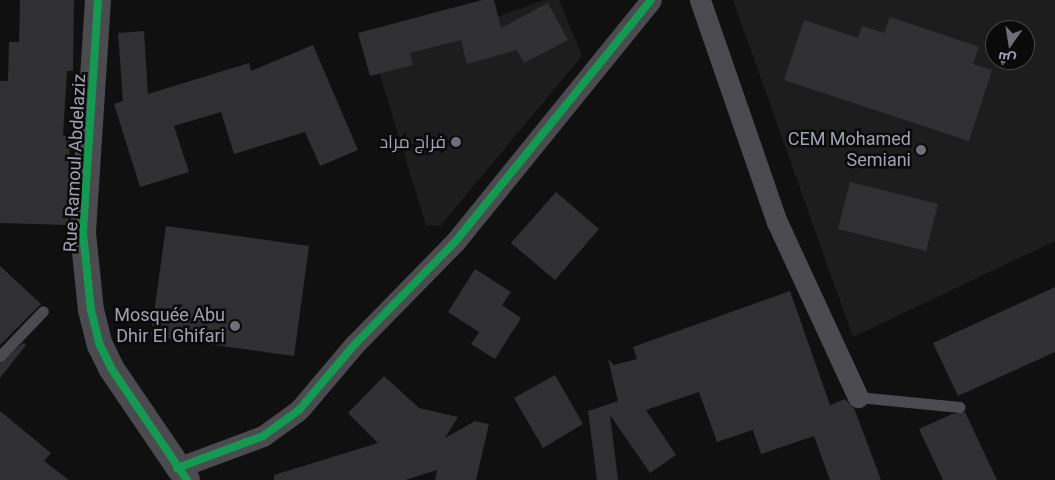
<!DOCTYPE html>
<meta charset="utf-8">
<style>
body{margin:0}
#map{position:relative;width:1055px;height:480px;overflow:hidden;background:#101010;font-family:Roboto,Cairo,sans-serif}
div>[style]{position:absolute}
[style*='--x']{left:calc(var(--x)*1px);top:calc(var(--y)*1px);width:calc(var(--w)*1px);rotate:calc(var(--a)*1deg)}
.built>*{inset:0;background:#1d1d1e}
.building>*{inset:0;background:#303033}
.service>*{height:11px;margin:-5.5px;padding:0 5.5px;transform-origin:5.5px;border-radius:5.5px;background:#4a4a4f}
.minor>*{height:21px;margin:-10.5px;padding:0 10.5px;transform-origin:10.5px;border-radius:10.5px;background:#4a4a4f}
.tertiary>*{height:26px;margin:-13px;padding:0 13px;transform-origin:13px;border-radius:13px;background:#4a4a4f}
.cycleway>*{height:8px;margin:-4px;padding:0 4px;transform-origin:4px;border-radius:4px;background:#139951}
.dots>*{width:14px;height:14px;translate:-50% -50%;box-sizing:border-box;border:2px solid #0b0a0b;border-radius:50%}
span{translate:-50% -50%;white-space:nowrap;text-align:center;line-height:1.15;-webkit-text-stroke:5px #0b0a0b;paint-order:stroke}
.poi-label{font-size:18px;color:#a1a2b1}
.right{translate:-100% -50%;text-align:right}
.street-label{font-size:18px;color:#a1a2b1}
.north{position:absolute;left:985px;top:20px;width:50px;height:50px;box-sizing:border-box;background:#0b0a0b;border:1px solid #47474d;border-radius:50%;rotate:193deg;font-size:14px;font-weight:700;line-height:20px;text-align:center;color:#a1a2b1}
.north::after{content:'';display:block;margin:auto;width:18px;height:22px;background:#6e6f79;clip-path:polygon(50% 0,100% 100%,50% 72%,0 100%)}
</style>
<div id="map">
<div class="built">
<div style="clip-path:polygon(545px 0,559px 0,582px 56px,440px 226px,426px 225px,375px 59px)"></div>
<div style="clip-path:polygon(evenodd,733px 0,1055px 0,1055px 241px,853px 337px,733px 0,995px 30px,1025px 30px,1025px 60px,995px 60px,995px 30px)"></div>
</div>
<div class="building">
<div style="clip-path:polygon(20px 0,74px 0,73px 71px,67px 71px,63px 136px,70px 136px,68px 209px,64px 210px,69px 211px,68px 225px,0 223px,0 81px,8px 81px,9px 42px,19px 42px)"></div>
<div style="clip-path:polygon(482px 0,494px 0,501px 28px,548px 3px,568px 40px,524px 63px,517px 50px,467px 64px,461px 40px,410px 53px,413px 65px,370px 76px,358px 33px)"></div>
<div style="clip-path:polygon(890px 17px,979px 47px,973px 64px,992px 70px,969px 141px,784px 80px,804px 20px,858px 38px,862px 26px,884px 33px)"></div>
<div style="clip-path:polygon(144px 31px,148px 94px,249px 63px,251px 71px,313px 45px,358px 150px,320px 166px,305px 132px,234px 154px,221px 112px,174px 126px,189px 172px,140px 187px,114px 104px,123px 101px,118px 33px)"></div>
<div style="clip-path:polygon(850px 182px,938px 204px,926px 251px,838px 229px)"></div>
<div style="clip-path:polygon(556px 192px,599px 229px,555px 280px,511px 243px)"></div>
<div style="clip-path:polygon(166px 226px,309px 246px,294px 356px,151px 336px)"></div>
<div style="clip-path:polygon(0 266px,41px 304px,0 345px)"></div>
<div style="clip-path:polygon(475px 269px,511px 292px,502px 305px,521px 318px,495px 359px,471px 344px,479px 332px,448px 312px)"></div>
<div style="clip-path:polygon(1055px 287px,1055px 352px,958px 396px,933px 343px)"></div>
<div style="clip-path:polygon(790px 291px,830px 405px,845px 399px,854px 408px,881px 480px,830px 480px,814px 436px,761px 454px,753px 430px,717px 442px,699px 392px,646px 410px,676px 455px,650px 473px,610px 415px,618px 480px,597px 480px,588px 411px,618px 401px,608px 359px,614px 365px,637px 359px,633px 347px)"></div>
<div style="clip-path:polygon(23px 343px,26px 345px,0 378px,0 363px)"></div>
<div style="clip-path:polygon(555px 375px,583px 424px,543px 448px,514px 398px)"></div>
<div style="clip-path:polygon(384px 376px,419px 408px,458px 417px,445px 438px,475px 421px,489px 424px,476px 480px,435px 480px,437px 470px,405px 480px,274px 480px,274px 475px,378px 443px,348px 413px)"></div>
<div style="clip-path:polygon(0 411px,51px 453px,44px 461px,69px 480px,0 480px)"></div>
<div style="clip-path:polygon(965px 412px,997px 480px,943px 480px,919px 429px,952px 414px)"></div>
</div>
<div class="service">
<div style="--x:0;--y:356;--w:62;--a:-46.3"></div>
<div style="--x:858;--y:397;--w:102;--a:5.6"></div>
</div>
<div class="minor">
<div style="--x:700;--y:0;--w:235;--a:70.9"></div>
<div style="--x:777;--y:222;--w:193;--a:65.2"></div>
<div style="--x:177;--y:468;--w:92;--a:-20.4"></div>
<div style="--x:263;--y:436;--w:44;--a:-35.8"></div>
<div style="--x:299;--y:410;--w:87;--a:-49.7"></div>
<div style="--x:355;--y:344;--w:143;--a:-45.6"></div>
<div style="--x:455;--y:242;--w:311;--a:-51"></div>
</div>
<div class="tertiary">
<div style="--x:98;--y:0;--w:233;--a:93.7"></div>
<div style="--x:83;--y:233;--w:77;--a:84.1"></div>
<div style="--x:91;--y:310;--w:36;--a:76"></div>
<div style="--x:100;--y:345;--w:25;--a:64"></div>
<div style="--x:111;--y:368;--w:135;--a:55.8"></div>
</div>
<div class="cycleway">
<div style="--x:98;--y:0;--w:233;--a:93.7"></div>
<div style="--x:83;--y:233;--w:77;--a:84.1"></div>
<div style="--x:91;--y:310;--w:36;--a:76"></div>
<div style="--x:100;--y:345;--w:25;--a:64"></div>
<div style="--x:111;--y:368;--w:135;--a:55.8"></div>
<div style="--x:177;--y:468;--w:92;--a:-20.4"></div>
<div style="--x:263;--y:436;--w:44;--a:-35.8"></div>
<div style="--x:299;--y:410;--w:87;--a:-49.7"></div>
<div style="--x:355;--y:344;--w:143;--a:-45.6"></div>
<div style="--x:455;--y:242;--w:311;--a:-51"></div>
</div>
<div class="dots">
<div style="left:456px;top:142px;background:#6e6f79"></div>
<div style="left:921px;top:150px;background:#6e6f79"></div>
<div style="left:235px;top:326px;background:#6e6f79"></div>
</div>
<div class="poi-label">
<span class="right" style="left:911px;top:150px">CEM Mohamed<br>Semiani</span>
<span class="right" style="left:446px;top:142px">فراج مراد</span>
<span class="right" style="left:225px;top:326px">Mosquée Abu<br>Dhir El Ghifari</span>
</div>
<div class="street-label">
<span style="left:75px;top:163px;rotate:-87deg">Rue Ramoul Abdelaziz</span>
</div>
<div class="north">ش</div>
</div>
